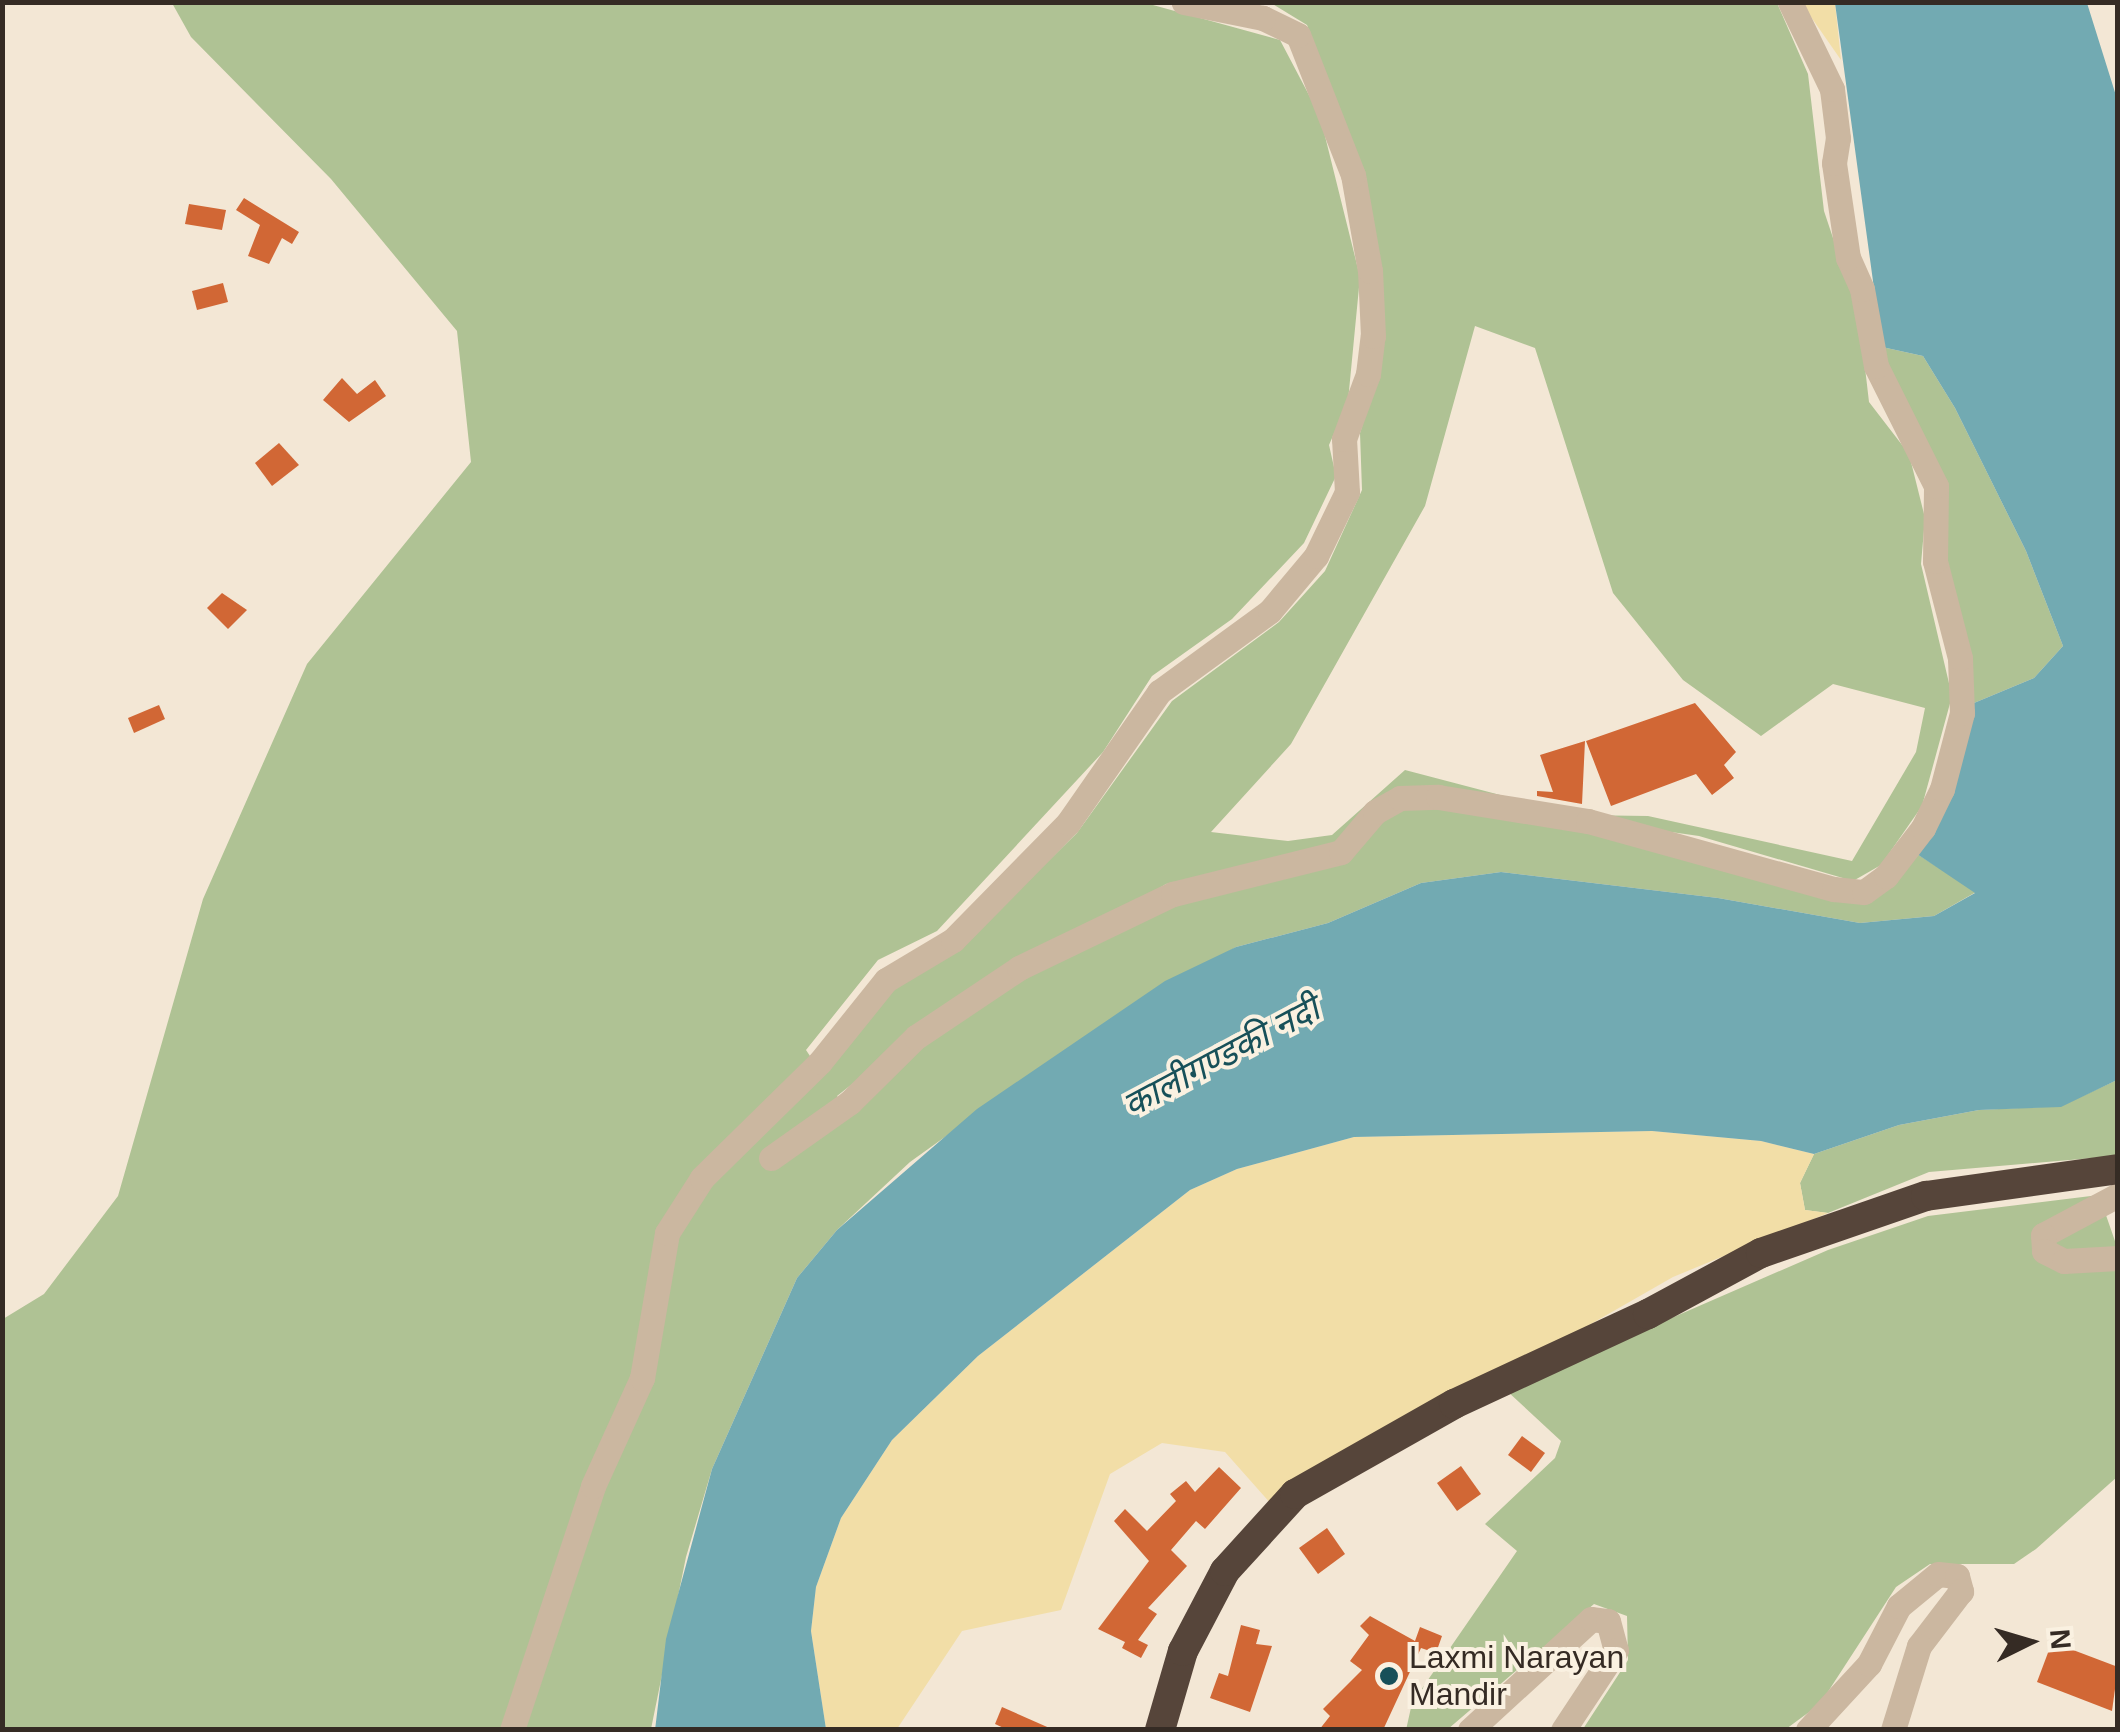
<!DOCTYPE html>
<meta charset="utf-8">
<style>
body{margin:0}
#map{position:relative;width:2120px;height:1732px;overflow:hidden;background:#f3e7d5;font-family:Arial,"Noto Sans Devanagari",sans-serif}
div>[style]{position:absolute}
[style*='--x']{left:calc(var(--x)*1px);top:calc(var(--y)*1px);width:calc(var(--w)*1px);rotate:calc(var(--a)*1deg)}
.green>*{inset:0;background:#afc294}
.sand>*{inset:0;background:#f2dea7}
.water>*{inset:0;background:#72aab2}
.building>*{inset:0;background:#d16735}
.minor>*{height:25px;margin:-12.5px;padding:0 12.5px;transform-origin:12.5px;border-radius:12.5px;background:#cbb7a0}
.highway>*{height:30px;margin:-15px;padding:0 15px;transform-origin:15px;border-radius:15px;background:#56453a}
.dots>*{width:28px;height:28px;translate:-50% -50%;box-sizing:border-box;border:5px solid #faf1e1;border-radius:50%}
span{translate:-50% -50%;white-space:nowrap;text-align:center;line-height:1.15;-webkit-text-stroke:8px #faf1e1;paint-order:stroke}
.poi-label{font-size:32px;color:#352b24}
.left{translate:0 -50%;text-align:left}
.water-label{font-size:35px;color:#175059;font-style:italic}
.frame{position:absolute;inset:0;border:5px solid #352b24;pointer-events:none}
.north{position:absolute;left:1980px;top:1592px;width:100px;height:100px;-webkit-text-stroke:8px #faf1e1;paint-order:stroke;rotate:85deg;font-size:28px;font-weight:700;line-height:40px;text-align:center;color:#352b24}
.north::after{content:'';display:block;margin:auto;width:35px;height:45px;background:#352b24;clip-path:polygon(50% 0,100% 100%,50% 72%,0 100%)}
</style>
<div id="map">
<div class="green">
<div style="clip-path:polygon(evenodd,1142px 2px,1280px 40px,1320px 116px,1360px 277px,1348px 401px,1329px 445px,1336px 476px,1304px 543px,1232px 619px,1152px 676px,1103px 752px,937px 931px,878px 960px,806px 1050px,820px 1071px,889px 989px,955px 952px,1077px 833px,1172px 701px,1279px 622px,1325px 571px,1362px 490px,1360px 433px,1381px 366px,1380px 265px,1366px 178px,1307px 25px,1271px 3px,1777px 3px,1808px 74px,1824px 211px,1859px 316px,1869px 402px,1909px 454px,1925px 518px,1921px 564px,1952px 696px,1922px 806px,1881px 865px,1853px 881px,1699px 836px,1398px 793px,1337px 847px,1166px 884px,889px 1055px,837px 1096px,848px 1113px,922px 1046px,1042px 966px,1167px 905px,1301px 873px,1390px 809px,1434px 804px,1610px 835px,1860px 899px,1914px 852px,1976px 892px,1934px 916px,1860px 923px,1718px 898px,1501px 872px,1421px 883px,1328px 923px,1236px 947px,1070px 1047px,910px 1162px,837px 1230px,797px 1278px,712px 1469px,686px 1557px,651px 1729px,3px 1730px,3px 1319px,44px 1294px,118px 1196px,203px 899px,307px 664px,471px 462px,457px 331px,331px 179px,191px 37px,172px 3px,1142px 2px,1475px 326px,1535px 348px,1613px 593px,1683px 680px,1761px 736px,1833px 684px,1925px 708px,1916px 752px,1852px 861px,1648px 816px,1577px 815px,1405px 770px,1332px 835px,1288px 841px,1211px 832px,1291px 744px,1425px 506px,1475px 326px)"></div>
<div style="clip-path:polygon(1882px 347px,1923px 356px,1955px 408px,2026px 551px,2063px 646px,2034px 678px,1974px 703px,1943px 542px)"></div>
<div style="clip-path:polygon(2117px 1080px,2116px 1156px,1929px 1172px,1828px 1213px,1805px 1210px,1800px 1183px,1814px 1154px,1899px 1125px,1979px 1110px,2061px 1106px)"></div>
<div style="clip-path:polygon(2099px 1195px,2116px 1244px,2117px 1477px,2036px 1549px,2014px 1564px,1930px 1564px,1896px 1587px,1820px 1704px,1786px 1729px,1583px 1729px,1628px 1660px,1627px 1616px,1594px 1604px,1448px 1729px,1406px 1730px,1412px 1703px,1517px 1551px,1485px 1524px,1555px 1458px,1561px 1441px,1506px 1390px,1828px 1250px,1928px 1216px)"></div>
</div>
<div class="sand">
<div style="clip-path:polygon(1801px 3px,1835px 3px,1841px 60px,1802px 4px)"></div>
<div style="clip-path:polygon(1652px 1131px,1761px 1141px,1814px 1154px,1800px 1183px,1805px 1210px,1828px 1213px,1673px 1277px,1273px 1506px,1225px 1452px,1162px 1443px,1110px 1474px,1061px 1610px,962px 1631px,897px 1729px,826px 1729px,811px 1631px,816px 1587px,841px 1518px,892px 1440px,978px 1356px,1190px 1190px,1237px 1169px,1354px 1137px)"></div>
</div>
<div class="water">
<div style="clip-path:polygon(1835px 3px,2087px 3px,2118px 102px,2117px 1080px,2061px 1107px,1979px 1110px,1899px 1125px,1814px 1154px,1761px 1141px,1652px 1131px,1354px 1137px,1237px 1169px,1190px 1190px,978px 1356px,892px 1440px,841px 1518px,816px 1587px,811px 1631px,826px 1729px,655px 1730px,666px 1639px,712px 1469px,797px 1278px,837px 1230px,977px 1109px,1165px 981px,1236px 947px,1328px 923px,1421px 883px,1501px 872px,1718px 898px,1860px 923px,1934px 916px,1975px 893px,1914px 852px,1950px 799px,1974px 703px,2034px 678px,2063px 646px,2026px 551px,1955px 408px,1923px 356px,1882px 347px)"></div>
</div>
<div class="building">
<div style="clip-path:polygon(244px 198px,299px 232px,292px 244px,282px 238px,269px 264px,248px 256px,260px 225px,236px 210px)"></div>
<div style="clip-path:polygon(189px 204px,226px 210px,222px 230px,185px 224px)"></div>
<div style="clip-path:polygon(223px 283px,228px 302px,197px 310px,192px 291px)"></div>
<div style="clip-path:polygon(342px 378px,357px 394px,375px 380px,386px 396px,349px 422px,323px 400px)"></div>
<div style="clip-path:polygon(279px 443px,299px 465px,272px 486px,255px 463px)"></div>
<div style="clip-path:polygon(222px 593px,247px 610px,228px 629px,207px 608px)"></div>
<div style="clip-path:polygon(1695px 703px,1736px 752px,1724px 765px,1734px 778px,1712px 795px,1696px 774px,1611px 806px,1586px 741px)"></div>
<div style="clip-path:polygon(159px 705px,165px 719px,134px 733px,128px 718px)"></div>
<div style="clip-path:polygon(1585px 741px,1582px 804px,1537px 796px,1537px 791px,1553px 792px,1540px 755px)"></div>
<div style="clip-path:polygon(1522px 1436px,1545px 1453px,1531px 1472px,1508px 1455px)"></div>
<div style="clip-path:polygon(1461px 1466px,1481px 1494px,1457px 1511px,1437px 1483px)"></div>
<div style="clip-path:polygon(1219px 1467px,1241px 1488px,1205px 1529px,1196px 1521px,1171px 1550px,1187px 1566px,1148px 1608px,1157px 1614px,1138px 1640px,1148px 1645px,1141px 1658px,1122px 1648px,1125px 1642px,1098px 1629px,1149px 1561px,1114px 1521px,1125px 1509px,1147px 1531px,1176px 1501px,1170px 1494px,1186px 1481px,1195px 1492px)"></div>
<div style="clip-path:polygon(1327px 1528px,1345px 1554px,1318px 1574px,1299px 1548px)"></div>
<div style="clip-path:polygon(1370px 1616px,1415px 1641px,1420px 1627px,1442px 1636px,1436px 1653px,1421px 1648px,1383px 1730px,1319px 1730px,1330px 1716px,1323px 1709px,1362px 1670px,1350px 1661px,1369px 1635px,1360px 1626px)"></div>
<div style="clip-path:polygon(1241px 1625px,1260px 1630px,1256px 1644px,1272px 1646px,1250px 1712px,1210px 1698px,1219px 1673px,1228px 1676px)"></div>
<div style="clip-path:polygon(2052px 1642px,2118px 1667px,2112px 1711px,2037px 1682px)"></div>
<div style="clip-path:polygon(1002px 1707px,1054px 1730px,1008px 1730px,995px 1724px)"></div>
</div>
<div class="minor">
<div style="--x:771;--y:1158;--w:97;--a:-35.3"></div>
<div style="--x:850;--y:1102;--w:93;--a:-44.6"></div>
<div style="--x:916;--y:1037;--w:124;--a:-33.8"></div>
<div style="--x:1019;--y:968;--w:171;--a:-25.7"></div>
<div style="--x:1173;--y:894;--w:173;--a:-14"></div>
<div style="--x:1341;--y:852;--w:52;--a:-49.6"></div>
<div style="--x:1375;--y:812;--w:29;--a:-29"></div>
<div style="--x:1400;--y:798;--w:38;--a:-2"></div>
<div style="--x:1438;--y:797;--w:152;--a:9.1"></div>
<div style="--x:1588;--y:821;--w:255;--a:15.5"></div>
<div style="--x:1834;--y:889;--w:30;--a:6"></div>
<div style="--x:1864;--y:892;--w:27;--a:-36"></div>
<div style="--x:1886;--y:876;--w:61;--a:-52.4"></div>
<div style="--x:1923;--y:828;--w:43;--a:-64"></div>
<div style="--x:1942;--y:789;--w:79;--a:-75.3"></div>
<div style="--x:1962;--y:713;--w:55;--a:-92.1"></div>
<div style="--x:1960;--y:658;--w:100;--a:-104.5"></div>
<div style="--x:1935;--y:561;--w:75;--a:-89.2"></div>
<div style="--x:1936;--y:486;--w:134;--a:-116.6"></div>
<div style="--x:1876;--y:366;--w:78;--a:-100.3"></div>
<div style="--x:1862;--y:289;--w:34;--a:-114"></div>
<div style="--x:1848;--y:258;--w:96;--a:-98.4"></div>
<div style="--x:1834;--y:163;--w:25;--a:-81"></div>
<div style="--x:1838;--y:138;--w:49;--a:-97"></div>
<div style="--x:1832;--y:89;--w:97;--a:-115.8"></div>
<div style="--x:2118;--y:1195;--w:85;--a:151.9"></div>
<div style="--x:2043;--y:1235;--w:16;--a:86"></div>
<div style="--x:2044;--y:1251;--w:22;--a:27"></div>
<div style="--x:2064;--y:1261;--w:54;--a:-3.2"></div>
<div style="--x:512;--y:1730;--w:257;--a:-71.6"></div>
<div style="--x:593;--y:1486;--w:119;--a:-65.6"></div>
<div style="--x:642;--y:1378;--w:147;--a:-80.2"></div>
<div style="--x:667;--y:1233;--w:65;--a:-57.5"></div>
<div style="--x:702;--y:1178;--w:165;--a:-44.5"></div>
<div style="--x:820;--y:1062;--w:105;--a:-51.2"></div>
<div style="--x:886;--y:980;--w:78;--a:-30.8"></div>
<div style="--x:953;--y:940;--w:164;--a:-45.5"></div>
<div style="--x:1068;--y:823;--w:160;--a:-55.2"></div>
<div style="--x:1159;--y:692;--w:137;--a:-36.1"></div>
<div style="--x:1270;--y:611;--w:72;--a:-50.1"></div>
<div style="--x:1316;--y:556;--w:71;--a:-64.2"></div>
<div style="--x:1347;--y:492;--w:53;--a:-93.2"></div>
<div style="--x:1344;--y:439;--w:69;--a:-69.7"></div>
<div style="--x:1368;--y:374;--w:38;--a:-83"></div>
<div style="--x:1373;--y:336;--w:65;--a:-92.6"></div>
<div style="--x:1370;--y:271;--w:97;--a:-100"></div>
<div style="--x:1353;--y:175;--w:150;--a:-111.4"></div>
<div style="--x:1298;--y:35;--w:39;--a:-154"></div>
<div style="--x:1263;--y:18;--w:81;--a:-168.6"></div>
<div style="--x:1470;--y:1730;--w:164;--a:-42.5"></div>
<div style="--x:1591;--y:1619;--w:17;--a:7"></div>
<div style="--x:1608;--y:1621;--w:30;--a:75"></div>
<div style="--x:1616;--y:1650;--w:96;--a:123.5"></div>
<div style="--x:1808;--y:1730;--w:90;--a:-47.3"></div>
<div style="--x:1869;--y:1664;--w:65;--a:-62.7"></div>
<div style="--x:1899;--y:1606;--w:50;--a:-39.4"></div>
<div style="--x:1938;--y:1574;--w:19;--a:6"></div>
<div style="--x:1957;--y:1576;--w:16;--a:75"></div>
<div style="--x:1961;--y:1591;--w:69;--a:127.4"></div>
<div style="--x:1919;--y:1646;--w:88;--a:107.2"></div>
</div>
<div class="highway">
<div style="--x:1160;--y:1730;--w:82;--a:-73.8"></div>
<div style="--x:1183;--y:1651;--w:90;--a:-62.3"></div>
<div style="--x:1225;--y:1571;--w:104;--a:-47.7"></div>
<div style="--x:1295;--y:1494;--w:183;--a:-29.5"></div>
<div style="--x:1454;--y:1404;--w:214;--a:-24.9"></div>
<div style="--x:1648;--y:1314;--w:128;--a:-28.4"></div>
<div style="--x:1761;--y:1253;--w:175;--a:-19.1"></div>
<div style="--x:1926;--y:1196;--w:194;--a:-8"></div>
</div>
<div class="dots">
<div style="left:1389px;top:1676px;background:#175059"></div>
</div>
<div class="poi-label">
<span class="left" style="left:1409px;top:1676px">Laxmi Narayan<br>Mandir</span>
</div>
<div class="water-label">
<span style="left:1221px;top:1057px;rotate:-28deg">कालीगण्डकी नदी</span>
</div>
<div class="frame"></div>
<div class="north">N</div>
</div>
